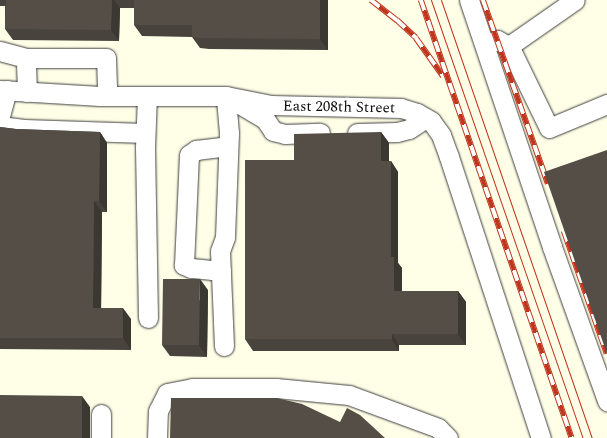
<!DOCTYPE html>
<style>
body{margin:0}
#map{position:relative;width:607px;height:438px;overflow:hidden;background:#ffffe8;font-family:Spectral,serif}
div>[style]{position:absolute}
[style*='--x']{left:calc(var(--x)*1px);top:calc(var(--y)*1px);width:calc(var(--w)*1px);rotate:calc(var(--a)*1deg)}
.roads{filter:drop-shadow(0 0 1px #3e3e3e) drop-shadow(0 0 1px #3e3e3e)}
.minor>*{height:19px;margin:-9.5px;padding:0 9.5px;transform-origin:9.5px;border-radius:9.5px;background:#fff}
.tram>*{height:1px;margin:-0.5px;padding:0 0.5px;transform-origin:0.5px;border-radius:0.5px;background:#c0351d}
.rail>*{height:5.5px;margin-top:-2.75px;transform-origin:0;background:repeating-linear-gradient(90deg,#fff 0 11px,#c0351d 0 22px);box-sizing:border-box;border-block:1px solid #c0351d}
.wall>*{inset:0;background:#48433c}
.shaded-wall>*{inset:0;background:#3b3731}
.building>*{inset:0;background:#544e46}
span{translate:-50% -50%;white-space:nowrap;text-align:center;line-height:1.15;-webkit-text-stroke:5px #fff;paint-order:stroke}
.street-label{font-size:15px;color:#0b0b0b}
</style>
<div id="map">
<div class="roads">
<div class="minor">
<div style="--x:469;--y:0;--w:261;--a:71.4"></div>
<div style="--x:552;--y:247;--w:164;--a:70.3"></div>
<div style="--x:486;--y:44;--w:12;--a:-20"></div>
<div style="--x:497;--y:40;--w:13;--a:27"></div>
<div style="--x:509;--y:46;--w:91;--a:64"></div>
<div style="--x:549;--y:128;--w:63;--a:-22.5"></div>
<div style="--x:509;--y:46;--w:80;--a:-34.9"></div>
<div style="--x:0;--y:51;--w:27;--a:15"></div>
<div style="--x:0;--y:90;--w:100;--a:3.4"></div>
<div style="--x:100;--y:96;--w:126;--a:0"></div>
<div style="--x:226;--y:96;--w:46;--a:11.3"></div>
<div style="--x:271;--y:105;--w:130;--a:1.3"></div>
<div style="--x:401;--y:108;--w:17;--a:17"></div>
<div style="--x:417;--y:113;--w:16;--a:30"></div>
<div style="--x:431;--y:121;--w:17;--a:54"></div>
<div style="--x:441;--y:135;--w:23;--a:70"></div>
<div style="--x:449;--y:157;--w:296;--a:71.9"></div>
<div style="--x:27;--y:92;--w:34;--a:-92"></div>
<div style="--x:26;--y:58;--w:80;--a:0"></div>
<div style="--x:106;--y:58;--w:38;--a:88"></div>
<div style="--x:147;--y:96;--w:51;--a:92.2"></div>
<div style="--x:145;--y:147;--w:171;--a:89"></div>
<div style="--x:238;--y:103;--w:31;--a:31"></div>
<div style="--x:265;--y:119;--w:14;--a:56"></div>
<div style="--x:273;--y:131;--w:12;--a:14"></div>
<div style="--x:285;--y:134;--w:35;--a:-2"></div>
<div style="--x:0;--y:116;--w:27;--a:-75"></div>
<div style="--x:0;--y:126;--w:24;--a:7"></div>
<div style="--x:24;--y:129;--w:121;--a:1.9"></div>
<div style="--x:357;--y:133;--w:40;--a:-1.4"></div>
<div style="--x:397;--y:132;--w:12;--a:-14"></div>
<div style="--x:409;--y:129;--w:20;--a:-33"></div>
<div style="--x:221;--y:271;--w:30;--a:-174"></div>
<div style="--x:191;--y:268;--w:8;--a:-157"></div>
<div style="--x:184;--y:265;--w:110;--a:-87.4"></div>
<div style="--x:189;--y:155;--w:9;--a:-36"></div>
<div style="--x:196;--y:150;--w:32;--a:-7"></div>
<div style="--x:224;--y:346;--w:95;--a:-92.4"></div>
<div style="--x:220;--y:251;--w:15;--a:-70"></div>
<div style="--x:225;--y:237;--w:104;--a:-87.8"></div>
<div style="--x:229;--y:133;--w:37;--a:-95"></div>
<div style="--x:101;--y:438;--w:24;--a:-90"></div>
<div style="--x:157;--y:438;--w:27;--a:-88"></div>
<div style="--x:158;--y:411;--w:20;--a:-63"></div>
<div style="--x:167;--y:393;--w:25;--a:-11"></div>
<div style="--x:192;--y:388;--w:84;--a:0"></div>
<div style="--x:276;--y:388;--w:73;--a:5.5"></div>
<div style="--x:349;--y:395;--w:95;--a:20.3"></div>
<div style="--x:438;--y:428;--w:14;--a:45"></div>
</div>
</div>
<div class="tram">
<div style="--x:431;--y:0;--w:464;--a:70.9"></div>
<div style="--x:441;--y:0;--w:463;--a:71"></div>
</div>
<div class="rail">
<div style="--x:371;--y:0;--w:33;--a:38"></div>
<div style="--x:397;--y:20;--w:26;--a:43"></div>
<div style="--x:416;--y:38;--w:47;--a:54.6"></div>
<div style="--x:421;--y:0;--w:463;--a:71"></div>
<div style="--x:483;--y:0;--w:195;--a:70.5"></div>
<div style="--x:564;--y:231;--w:130;--a:70.7"></div>
</div>
<div class="wall">
<div style="clip-path:polygon(0 0,328px 0,328px 50px,209px 49px,200px 48px,192px 37px,142px 36px,134px 25px,134px 8px,120px 8px,119px 41px,13px 40px,5px 29px,5px 6px,0 6px)"></div>
<div style="clip-path:polygon(0 127px,16px 129px,100px 132px,107px 143px,107px 212px,102px 212px,101px 308px,131px 319px,131px 350px,0 349px)"></div>
<div style="clip-path:polygon(381px 132px,389px 143px,389px 161px,391px 161px,398px 172px,398px 263px,402px 268px,402px 291px,458px 291px,466px 302px,466px 345px,399px 345px,399px 351px,253px 351px,245px 339px,294px 160px)"></div>
<div style="clip-path:polygon(208px 290px,207px 357px,170px 356px,162px 345px)"></div>
</div>
<div class="shaded-wall">
<div style="clip-path:polygon(112px 0,114px 0,120px 8px,119px 41px,111px 30px)"></div>
<div style="clip-path:polygon(320px 0,328px 0,328px 50px,320px 39px)"></div>
<div style="clip-path:polygon(100px 132px,107px 143px,107px 212px,99px 201px)"></div>
<div style="clip-path:polygon(381px 132px,389px 143px,389px 172px,381px 161px)"></div>
<div style="clip-path:polygon(391px 161px,398px 172px,398px 263px,402px 268px,402px 302px,394px 291px,391px 257px)"></div>
<div style="clip-path:polygon(94px 201px,102px 212px,101px 319px,93px 308px)"></div>
<div style="clip-path:polygon(200px 279px,208px 290px,207px 357px,199px 345px)"></div>
<div style="clip-path:polygon(458px 291px,466px 302px,466px 345px,458px 334px)"></div>
<div style="clip-path:polygon(123px 308px,131px 319px,131px 350px,123px 338px)"></div>
<div style="clip-path:polygon(392px 334px,399px 345px,399px 351px,392px 339px)"></div>
<div style="clip-path:polygon(82px 396px,90px 407px,90px 438px,82px 438px)"></div>
</div>
<div class="building">
<div style="clip-path:polygon(6px 0,112px 0,111px 30px,5px 29px)"></div>
<div style="clip-path:polygon(134px 0,320px 0,320px 39px,202px 38px,192px 37px,192px 25px,134px 25px)"></div>
<div style="clip-path:polygon(0 127px,16px 129px,100px 132px,99px 201px,94px 201px,93px 308px,123px 308px,123px 338px,0 338px)"></div>
<div style="clip-path:polygon(381px 132px,381px 161px,391px 161px,391px 257px,394px 257px,394px 291px,458px 291px,458px 334px,392px 334px,392px 339px,245px 339px,245px 160px,294px 160px,294px 134px)"></div>
<div style="clip-path:polygon(607px 150px,607px 354px,544px 172px)"></div>
<div style="clip-path:polygon(163px 279px,200px 279px,199px 345px,162px 345px)"></div>
<div style="clip-path:polygon(0 395px,82px 396px,82px 438px,0 438px)"></div>
<div style="clip-path:polygon(171px 398px,277px 398px,302px 404px,340px 422px,347px 408px,360px 415px,385px 438px,170px 438px)"></div>
</div>
<div class="street-label">
<span style="left:339px;top:107px;rotate:1deg">East 208th Street</span>
</div>
</div>
